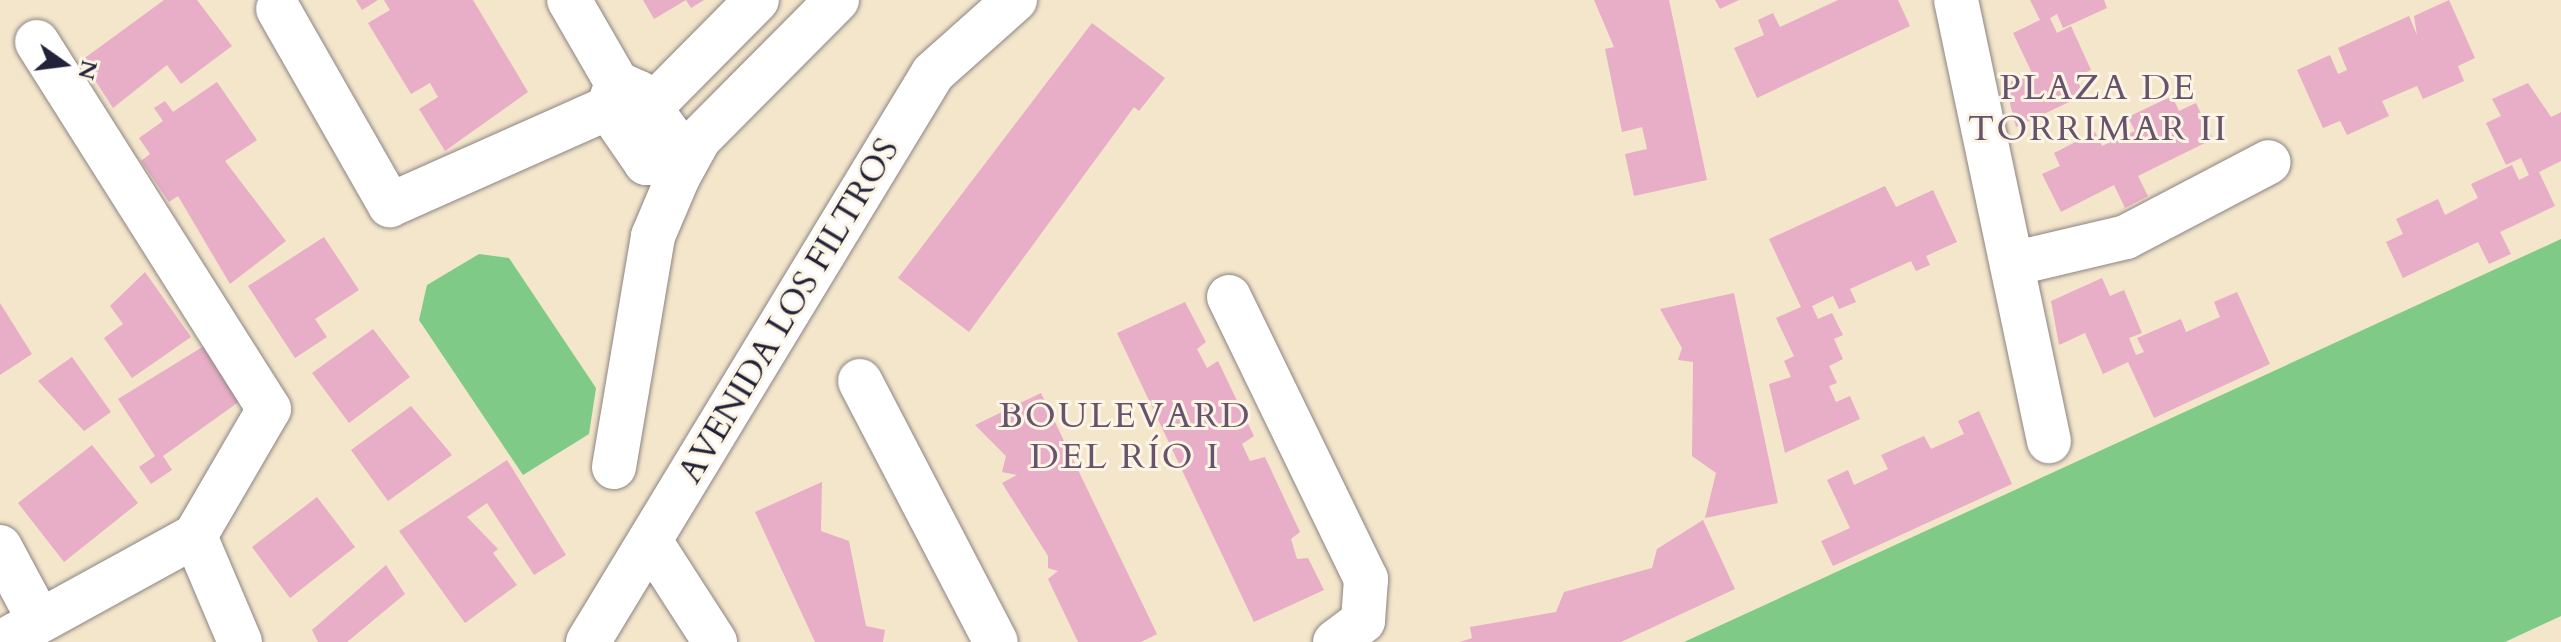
<!DOCTYPE html>
<meta charset="utf-8">
<style>
body{margin:0}
#map{position:relative;width:2561px;height:642px;overflow:hidden;background:#f4e6cb;font-family:Cardo,serif}
div>[style]{position:absolute}
[style*='--x']{left:calc(var(--x)*1px);top:calc(var(--y)*1px);width:calc(var(--w)*1px);rotate:calc(var(--a)*1deg)}
.green>*{inset:0;background:#7fca87}
.building>*{inset:0;background:#e8adc7}
.roads{filter:drop-shadow(0 0 2px #8b8483) drop-shadow(0 0 2px #8b8483)}
.minor>*{height:44px;margin:-22px;padding:0 22px;transform-origin:22px;border-radius:22px;background:#fff}
.major>*{height:44px;margin:-22px;padding:0 22px;transform-origin:22px;border-radius:22px;background:#fff}
span{translate:-50% -50%;white-space:nowrap;text-align:center;line-height:1.15;-webkit-text-stroke:6px #fcf5e5;paint-order:stroke}
.street-label{font-size:34px;color:#22223b}
.neighbourhood-label{font-size:36px;color:#67536c;letter-spacing:2px}
.north{position:absolute;left:24px;top:24px;width:80px;height:80px;-webkit-text-stroke:6px #fcf5e5;paint-order:stroke;rotate:104deg;font-size:22px;font-weight:700;line-height:32px;text-align:center;color:#22223b}
.north::after{content:'';display:block;margin:auto;width:28px;height:36px;background:#22223b;clip-path:polygon(50% 0,100% 100%,50% 72%,0 100%)}
</style>
<div id="map">
<div class="green">
<div style="clip-path:polygon(2561px 239px,2561px 616px,2505px 642px,1684px 642px)"></div>
<div style="clip-path:polygon(479px 254px,509px 258px,596px 388px,589px 434px,523px 475px,419px 320px,427px 285px)"></div>
</div>
<div class="building">
<div style="clip-path:polygon(164px 0,197px 0,232px 46px,181px 84px,167px 65px,113px 108px,82px 60px)"></div>
<div style="clip-path:polygon(356px 0,378px 0,362px 10px)"></div>
<div style="clip-path:polygon(384px 0,473px 0,528px 92px,445px 151px,419px 109px,438px 97px,430px 83px,411px 94px,368px 23px,390px 10px)"></div>
<div style="clip-path:polygon(643px 0,704px 0,691px 8px,686px 0,654px 19px)"></div>
<div style="clip-path:polygon(1594px 0,1669px 0,1707px 180px,1634px 196px,1625px 154px,1647px 149px,1642px 127px,1622px 132px,1605px 49px,1614px 47px)"></div>
<div style="clip-path:polygon(1715px 0,1739px 0,1720px 9px)"></div>
<div style="clip-path:polygon(1838px 0,1898px 0,1910px 26px,1757px 98px,1734px 48px,1764px 35px,1758px 20px,1773px 13px,1780px 27px)"></div>
<div style="clip-path:polygon(2030px 0,2104px 0,2107px 8px,2063px 28px,2057px 14px,2050px 18px,2057px 33px,2071px 26px,2091px 70px,2076px 77px,2084px 95px,2016px 127px,2005px 84px,2032px 73px,2013px 33px,2040px 20px)"></div>
<div style="clip-path:polygon(2449px 0,2475px 58px,2458px 66px,2464px 81px,2423px 99px,2417px 86px,2382px 101px,2389px 116px,2347px 135px,2340px 121px,2323px 128px,2297px 70px,2330px 55px,2338px 74px,2347px 70px,2338px 48px,2409px 16px,2417px 35px,2414px 16px)"></div>
<div style="clip-path:polygon(1092px 23px,1165px 78px,1139px 111px,1134px 107px,969px 332px,898px 278px)"></div>
<div style="clip-path:polygon(217px 82px,257px 140px,225px 161px,286px 241px,230px 284px,178px 196px,169px 202px,141px 161px,150px 154px,139px 138px,163px 121px,154px 108px,165px 101px,173px 112px)"></div>
<div style="clip-path:polygon(2528px 83px,2551px 117px,2561px 112px,2561px 161px,2539px 172px,2555px 206px,2500px 232px,2511px 254px,2489px 264px,2478px 242px,2403px 278px,2386px 242px,2403px 234px,2396px 219px,2438px 199px,2445px 215px,2478px 198px,2471px 184px,2512px 165px,2519px 180px,2529px 175px,2521px 158px,2506px 165px,2486px 123px,2501px 116px,2492px 99px)"></div>
<div style="clip-path:polygon(2172px 96px,2179px 111px,2196px 103px,2213px 139px,2138px 176px,2148px 196px,2125px 208px,2114px 185px,2061px 212px,2042px 174px,2060px 166px,2054px 153px,2095px 132px,2102px 146px,2135px 131px,2128px 117px)"></div>
<div style="clip-path:polygon(1885px 186px,1896px 207px,1933px 190px,1957px 242px,1926px 256px,1930px 265px,1916px 271px,1911px 261px,1850px 289px,1856px 302px,1839px 309px,1833px 296px,1812px 306px,1818px 319px,1832px 313px,1843px 335px,1834px 339px,1843px 359px,1829px 366px,1837px 383px,1829px 386px,1836px 402px,1850px 396px,1860px 419px,1785px 453px,1769px 384px,1791px 377px,1784px 361px,1794px 356px,1776px 318px,1801px 307px,1769px 239px)"></div>
<div style="clip-path:polygon(324px 237px,359px 290px,315px 319px,327px 337px,295px 358px,248px 286px)"></div>
<div style="clip-path:polygon(145px 272px,191px 337px,132px 378px,104px 338px,123px 324px,110px 306px)"></div>
<div style="clip-path:polygon(2102px 278px,2110px 296px,2124px 290px,2142px 333px,2129px 338px,2136px 355px,2144px 352px,2137px 338px,2181px 319px,2186px 332px,2220px 317px,2214px 302px,2237px 292px,2270px 364px,2154px 418px,2128px 362px,2103px 374px,2085px 333px,2059px 345px,2051px 301px)"></div>
<div style="clip-path:polygon(1734px 293px,1778px 503px,1705px 518px,1716px 473px,1692px 456px,1693px 362px,1678px 360px,1682px 348px,1660px 309px)"></div>
<div style="clip-path:polygon(1185px 302px,1206px 342px,1197px 349px,1207px 368px,1218px 361px,1254px 436px,1242px 444px,1250px 461px,1265px 457px,1300px 532px,1291px 539px,1297px 559px,1308px 558px,1324px 590px,1254px 622px,1117px 333px)"></div>
<div style="clip-path:polygon(0 303px,32px 354px,0 375px)"></div>
<div style="clip-path:polygon(373px 329px,410px 377px,349px 423px,312px 373px)"></div>
<div style="clip-path:polygon(204px 346px,240px 401px,163px 456px,172px 470px,151px 484px,139px 467px,155px 456px,118px 399px)"></div>
<div style="clip-path:polygon(72px 357px,111px 412px,84px 431px,38px 381px)"></div>
<div style="clip-path:polygon(1041px 393px,1157px 634px,1141px 642px,1078px 642px,1048px 579px,1058px 571px,1048px 568px,1048px 556px,1002px 483px,1017px 475px,1002px 472px,1006px 456px,975px 425px)"></div>
<div style="clip-path:polygon(411px 406px,452px 455px,388px 501px,351px 450px)"></div>
<div style="clip-path:polygon(1979px 411px,2012px 484px,1833px 566px,1821px 541px,1850px 528px,1827px 480px,1848px 470px,1854px 485px,1888px 469px,1881px 455px,1924px 436px,1931px 449px,1964px 434px,1958px 421px)"></div>
<div style="clip-path:polygon(92px 445px,138px 503px,64px 562px,18px 503px)"></div>
<div style="clip-path:polygon(507px 460px,566px 555px,534px 575px,487px 503px,467px 517px,498px 549px,493px 553px,517px 585px,465px 623px,399px 531px)"></div>
<div style="clip-path:polygon(822px 482px,821px 531px,849px 541px,866px 626px,885px 630px,883px 642px,815px 642px,755px 512px)"></div>
<div style="clip-path:polygon(317px 497px,355px 547px,290px 598px,252px 547px)"></div>
<div style="clip-path:polygon(1703px 520px,1735px 589px,1621px 642px,1460px 642px,1472px 638px,1470px 627px,1556px 612px,1564px 592px,1652px 568px,1657px 549px)"></div>
<div style="clip-path:polygon(386px 565px,405px 594px,347px 642px,318px 642px,312px 630px)"></div>
</div>
<div class="roads">
<div class="minor">
<div style="--x:569;--y:0;--w:96;--a:60"></div>
<div style="--x:1956;--y:0;--w:451;--a:78.1"></div>
<div style="--x:278;--y:9;--w:226;--a:60.3"></div>
<div style="--x:390;--y:205;--w:239;--a:-24"></div>
<div style="--x:37;--y:42;--w:434;--a:57.7"></div>
<div style="--x:269;--y:409;--w:147;--a:120.2"></div>
<div style="--x:195;--y:536;--w:115;--a:67"></div>
<div style="--x:650;--y:108;--w:152;--a:-45.3"></div>
<div style="--x:668;--y:163;--w:22;--a:180"></div>
<div style="--x:646;--y:163;--w:67;--a:-124.6"></div>
<div style="--x:608;--y:108;--w:27;--a:-70"></div>
<div style="--x:617;--y:83;--w:24;--a:24"></div>
<div style="--x:639;--y:93;--w:59;--a:53.9"></div>
<div style="--x:674;--y:141;--w:23;--a:105"></div>
<div style="--x:668;--y:163;--w:17;--a:54"></div>
<div style="--x:2012;--y:264;--w:117;--a:-13.3"></div>
<div style="--x:2126;--y:237;--w:161;--a:-27.7"></div>
<div style="--x:1229;--y:297;--w:314;--a:64.1"></div>
<div style="--x:1366;--y:579;--w:42;--a:94.1"></div>
<div style="--x:1363;--y:621;--w:35;--a:143"></div>
<div style="--x:860;--y:381;--w:294;--a:62.5"></div>
<div style="--x:614;--y:467;--w:234;--a:-80.4"></div>
<div style="--x:653;--y:236;--w:64;--a:-67"></div>
<div style="--x:678;--y:177;--w:43;--a:-61.1"></div>
<div style="--x:699;--y:139;--w:196;--a:-45.2"></div>
<div style="--x:650;--y:541;--w:120;--a:57.2"></div>
<div style="--x:0;--y:547;--w:83;--a:61.9"></div>
<div style="--x:2;--y:642;--w:220;--a:-28.8"></div>
</div>
<div class="major">
<div style="--x:588;--y:642;--w:665;--a:-58.77"></div>
<div style="--x:933;--y:73;--w:110;--a:-41.7"></div>
</div>
</div>
<div class="street-label">
<span style="left:789px;top:311px;rotate:-59deg">AVENIDA LOS FILTROS</span>
</div>
<div class="neighbourhood-label">
<span style="left:2098px;top:108px">PLAZA DE<br>TORRIMAR II</span>
<span style="left:1125px;top:436px">BOULEVARD<br>DEL RÍO I</span>
</div>
<div class="north">N</div>
</div>
